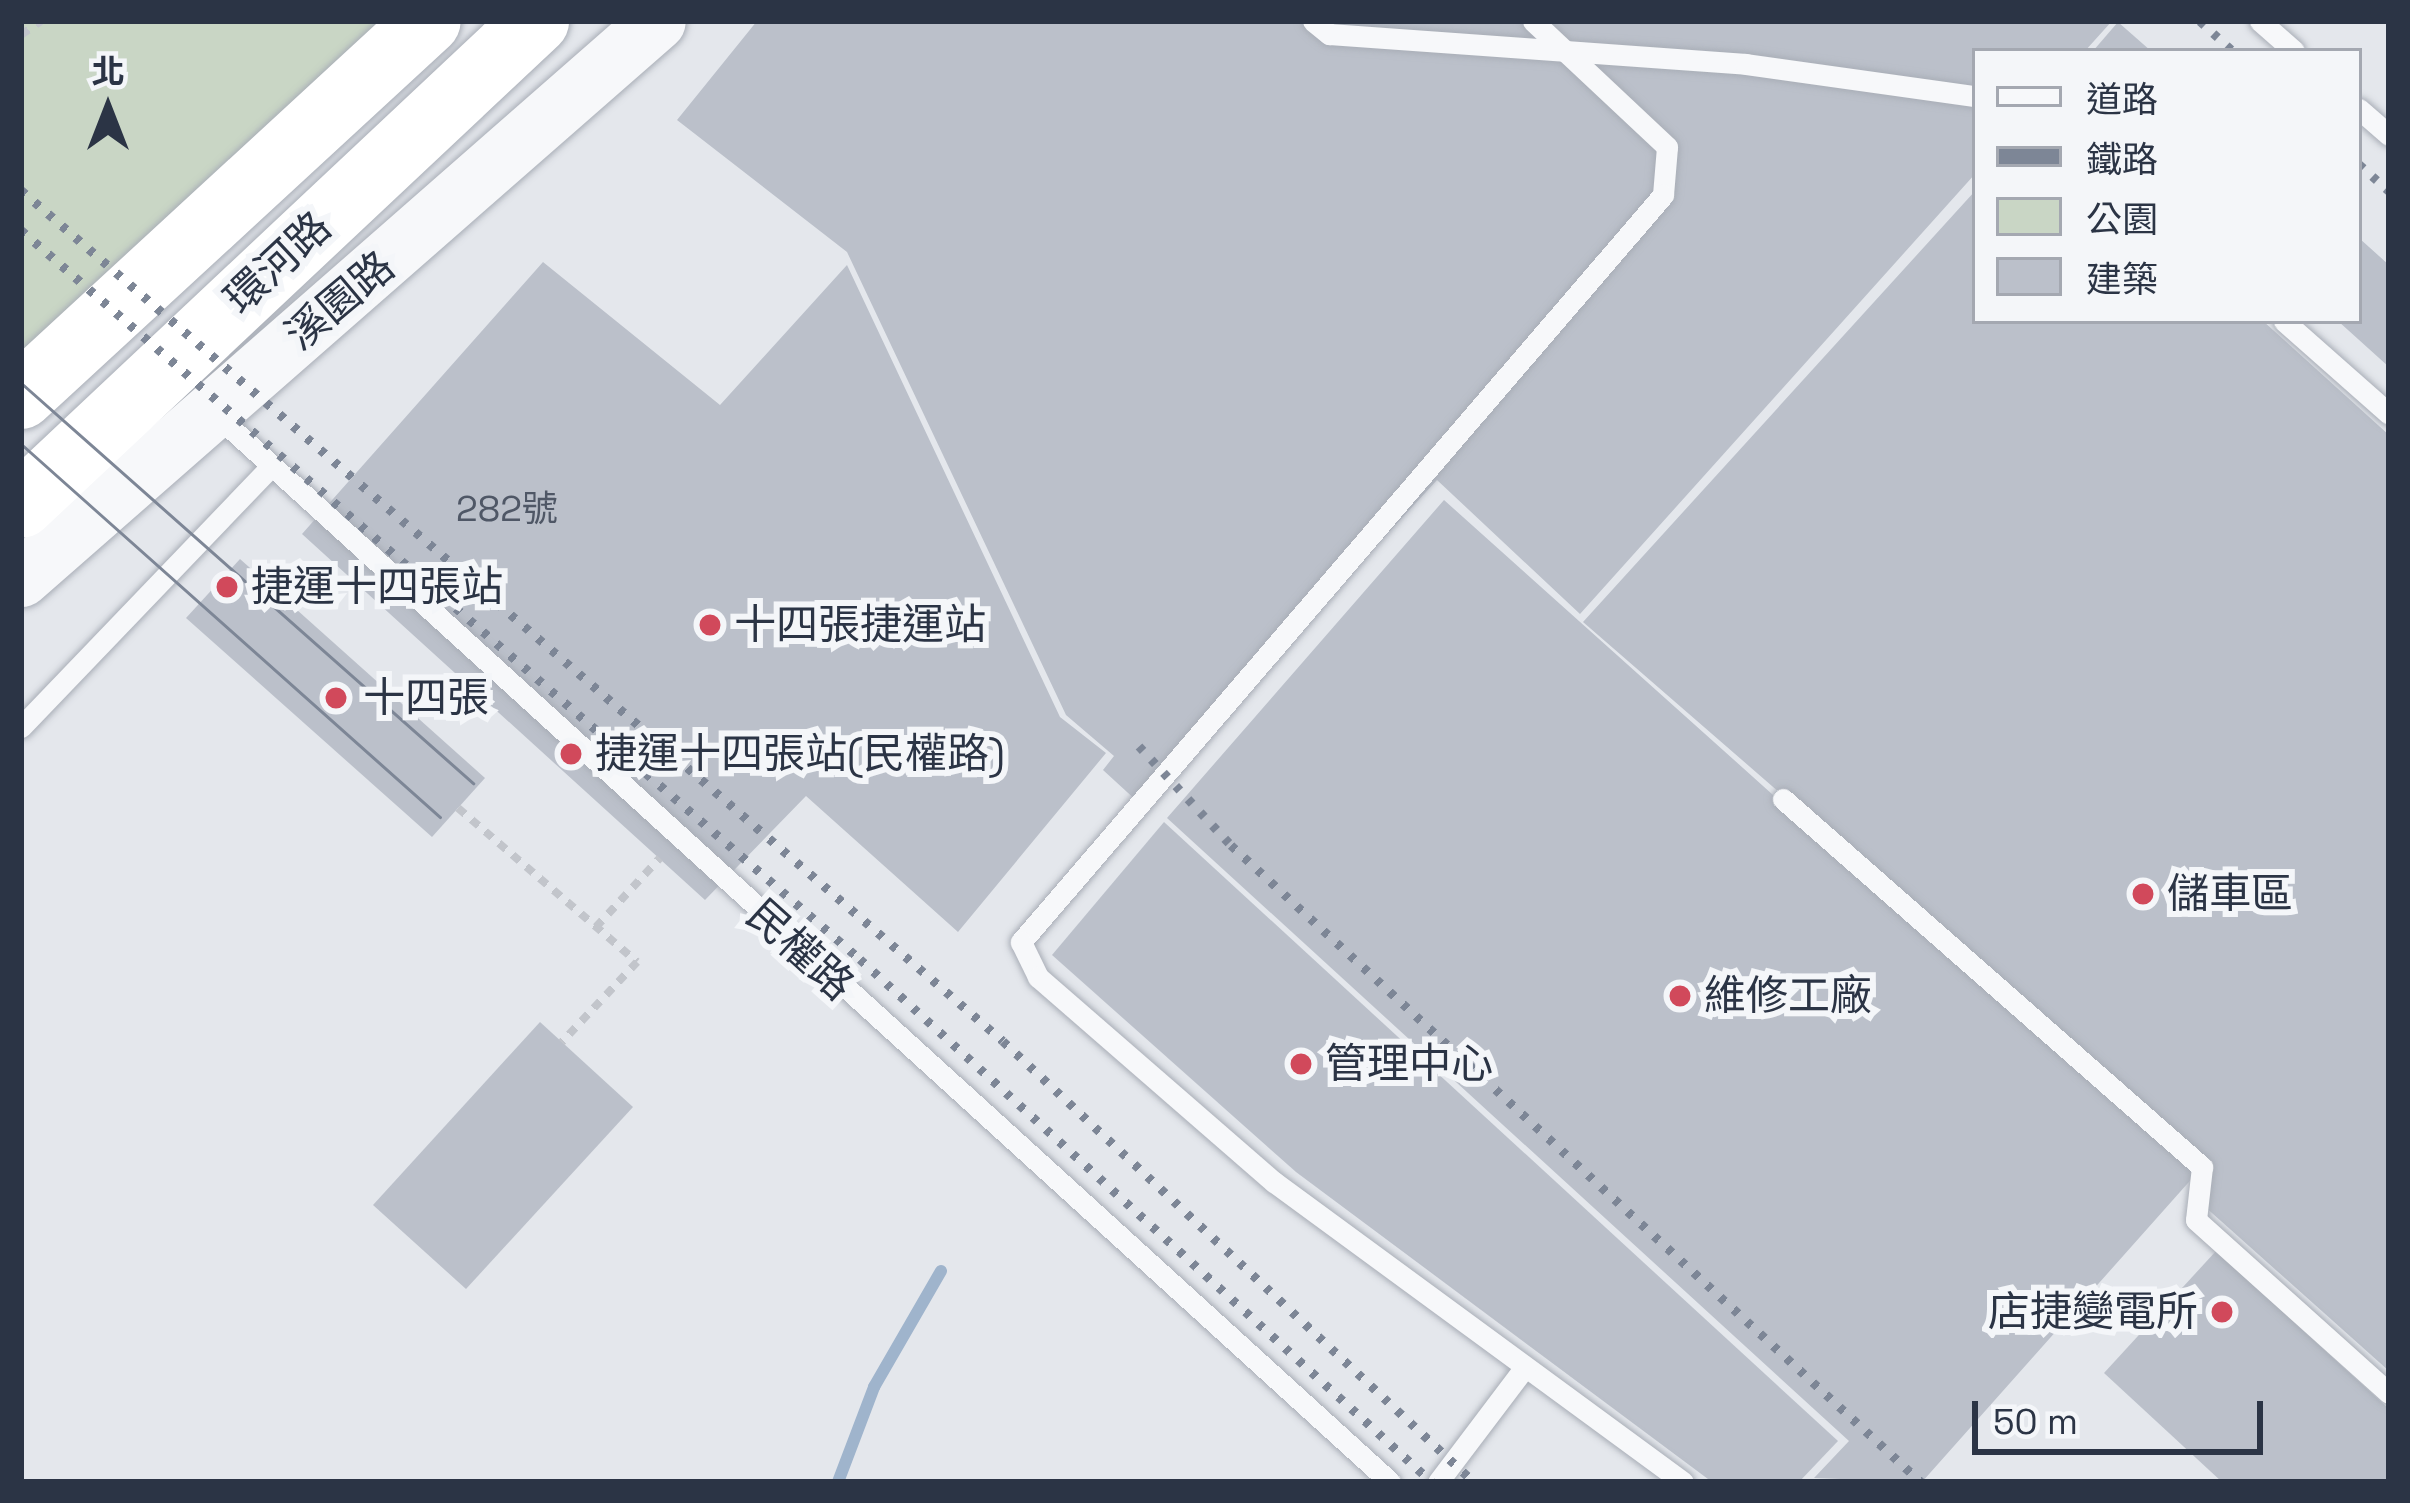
<!DOCTYPE html>
<meta charset="utf-8">
<style>
body{margin:0}
#map{position:relative;width:2410px;height:1503px;overflow:hidden;background:#e4e7ec;font-family:"Space Grotesk","Noto Sans TC",sans-serif}
div>[style]{position:absolute}
[style*='--x']{left:calc(var(--x)*1px);top:calc(var(--y)*1px);width:calc(var(--w)*1px);rotate:calc(var(--a)*1deg)}
.green>*{inset:0;background:#c9d6c5}
.stream>*{height:12px;margin:-6px;padding:0 6px;transform-origin:6px;border-radius:6px;background:#9fb4cc}
.building>*{inset:0;background:#bbc0ca}
.path>*{height:8px;margin-top:-4px;transform-origin:0;background:repeating-linear-gradient(90deg,#c2c5cb 0 9px,transparent 0 18px)}
.roads{filter:drop-shadow(0 0 3px #a9aeb7) drop-shadow(0 0 3px #a9aeb7)}
.service>*{height:21px;margin:-10.5px;padding:0 10.5px;transform-origin:10.5px;border-radius:10.5px;background:#f7f8fa}
.tertiary>*{height:57px;margin:-28.5px;padding:0 28.5px;transform-origin:28.5px;border-radius:28.5px;background:#f7f8fa}
.trunk>*{height:66px;margin:-33px;padding:0 33px;transform-origin:33px;border-radius:33px;background:#fff}
.tram>*{height:3px;margin:-1.5px;padding:0 1.5px;transform-origin:1.5px;border-radius:1.5px;background:#7d8696}
.rail>*{height:9px;margin-top:-4.5px;transform-origin:0;background:repeating-linear-gradient(90deg,#7d8696 0 6px,transparent 0 18px)}
.dots>*{width:33px;height:33px;translate:-50% -50%;box-sizing:border-box;border:6px solid #f4f6f9;border-radius:50%}
span{translate:-50% -50%;white-space:nowrap;text-align:center;line-height:1.15;-webkit-text-stroke:12px #f4f6f9;paint-order:stroke}
.number-label{font-size:36px;color:#4f5766}
.number-label span{-webkit-text-stroke-width:0}
.street-label{font-size:42px;color:#2b3445}
.poi-label{font-size:42px;color:#2b3445}
.left{translate:0 -50%;text-align:left}
.right{translate:-100% -50%;text-align:right}
.frame{position:absolute;inset:0;border:24px solid #2b3445;pointer-events:none}
.legend{position:absolute;left:1972px;top:48px;width:390px;height:276px;box-sizing:border-box;background:#f4f6f9;border:3px solid #a4a8b1;margin:0;padding:15px 21px;list-style:none;font-size:36px;color:#2b3445}
.legend li{display:flex;align-items:center;gap:24px;height:60px}
.legend b{width:60px;border:3px solid #a4a8b1}
.north{position:absolute;left:48px;top:48px;width:120px;height:120px;-webkit-text-stroke:9px #f4f6f9;paint-order:stroke;rotate:0deg;font-size:33px;font-weight:700;line-height:48px;text-align:center;color:#2b3445}
.north::after{content:'';display:block;margin:auto;width:42px;height:54px;background:#2b3445;clip-path:polygon(50% 0,100% 100%,50% 72%,0 100%)}
.scale{position:absolute;left:1972px;top:1401px;width:291px;height:54px;box-sizing:border-box;border:6px solid #2b3445;border-top:0;padding-left:15px;font-size:36px;line-height:42px;white-space:nowrap;color:#2b3445;-webkit-text-stroke:9px #f4f6f9;paint-order:stroke}
</style>
<div id="map">
<div class="green">
<div style="clip-path:polygon(21px 21px,392px 21px,21px 352px)"></div>
</div>
<div class="stream">
<div style="--x:838;--y:1482;--w:102;--a:-69.2"></div>
<div style="--x:874;--y:1387;--w:134;--a:-60"></div>
</div>
<div class="building">
<div style="clip-path:polygon(757px 21px,2112px 21px,2085px 51px,1975px 51px,1975px 174px,1580px 614px,1437px 480px,1139px 803px,1103px 770px,1114px 756px,1066px 715px,847px 252px,677px 120px)"></div>
<div style="clip-path:polygon(2118px 22px,2151px 51px,2093px 51px)"></div>
<div style="clip-path:polygon(1975px 191px,1975px 321px,2263px 321px,2389px 435px,2389px 1371px,2203px 1205px,2211px 1167px,1583px 622px)"></div>
<div style="clip-path:polygon(2359px 238px,2389px 265px,2389px 367px,2338px 321px,2359px 321px)"></div>
<div style="clip-path:polygon(543px 262px,720px 405px,847px 265px,1060px 717px,1106px 753px,958px 932px,806px 796px,705px 900px,302px 534px)"></div>
<div style="clip-path:polygon(1444px 500px,2196px 1174px,1922px 1482px,1814px 1478px,1849px 1441px,1167px 818px)"></div>
<div style="clip-path:polygon(240px 559px,485px 778px,432px 837px,186px 618px)"></div>
<div style="clip-path:polygon(1164px 822px,1838px 1441px,1799px 1482px,1712px 1482px,1296px 1172px,1052px 955px)"></div>
<div style="clip-path:polygon(540px 1022px,633px 1107px,466px 1289px,373px 1205px)"></div>
<div style="clip-path:polygon(2216px 1251px,2389px 1409px,2389px 1482px,2222px 1482px,2104px 1373px)"></div>
</div>
<div class="path">
<div style="--x:21;--y:35;--w:24;--a:-35"></div>
<div style="--x:458;--y:808;--w:236;--a:40.7"></div>
<div style="--x:637;--y:962;--w:110;--a:133.2"></div>
<div style="--x:596;--y:927;--w:94;--a:-47.2"></div>
</div>
<div class="roads">
<div class="service">
<div style="--x:1313;--y:21;--w:21;--a:39"></div>
<div style="--x:1329;--y:34;--w:418;--a:4.1"></div>
<div style="--x:1746;--y:64;--w:231;--a:8"></div>
<div style="--x:1533;--y:21;--w:184;--a:43.2"></div>
<div style="--x:1667;--y:147;--w:48;--a:94.8"></div>
<div style="--x:1663;--y:195;--w:985;--a:130.68"></div>
<div style="--x:1021;--y:942;--w:39;--a:64"></div>
<div style="--x:1038;--y:977;--w:313;--a:41"></div>
<div style="--x:1274;--y:1182;--w:507;--a:36.26"></div>
<div style="--x:2260;--y:21;--w:45;--a:41.4"></div>
<div style="--x:2359;--y:109;--w:40;--a:41"></div>
<div style="--x:2284;--y:321;--w:140;--a:41.5"></div>
<div style="--x:214;--y:413;--w:1589;--a:42.27"></div>
<div style="--x:21;--y:727;--w:361;--a:-46.2"></div>
<div style="--x:1783;--y:799;--w:558;--a:41.29"></div>
<div style="--x:2202;--y:1167;--w:53;--a:96.5"></div>
<div style="--x:2196;--y:1220;--w:259;--a:41.9"></div>
<div style="--x:1438;--y:1482;--w:144;--a:-52.9"></div>
</div>
<div class="tertiary">
<div style="--x:21;--y:578;--w:845;--a:-41.21"></div>
</div>
<div class="trunk">
<div style="--x:21;--y:396;--w:553;--a:-42.66"></div>
<div style="--x:21;--y:505;--w:707;--a:-43.22"></div>
</div>
</div>
<div class="tram">
<div style="--x:21;--y:383;--w:604;--a:41.51"></div>
<div style="--x:21;--y:444;--w:561;--a:41.68"></div>
</div>
<div class="rail">
<div style="--x:2200;--y:21;--w:45;--a:42.3"></div>
<div style="--x:2359;--y:164;--w:40;--a:42"></div>
<div style="--x:21;--y:190;--w:1299;--a:40.91"></div>
<div style="--x:1003;--y:1041;--w:645;--a:43.12"></div>
<div style="--x:21;--y:230;--w:1111;--a:40.99"></div>
<div style="--x:860;--y:959;--w:775;--a:42.44"></div>
<div style="--x:1139;--y:746;--w:135;--a:47.1"></div>
<div style="--x:1231;--y:845;--w:939;--a:42.71"></div>
</div>
<div class="dots">
<div style="left:227px;top:587px;background:#d1495b"></div>
<div style="left:710px;top:625px;background:#d1495b"></div>
<div style="left:336px;top:698px;background:#d1495b"></div>
<div style="left:571px;top:754px;background:#d1495b"></div>
<div style="left:2143px;top:894px;background:#d1495b"></div>
<div style="left:1680px;top:996px;background:#d1495b"></div>
<div style="left:1301px;top:1064px;background:#d1495b"></div>
<div style="left:2222px;top:1312px;background:#d1495b"></div>
</div>
<div class="number-label">
<span style="left:507px;top:510px">282號</span>
</div>
<div class="street-label">
<span style="left:278px;top:263px;rotate:-43deg">環河路</span>
<span style="left:340px;top:301px;rotate:-40deg">溪園路</span>
<span style="left:800px;top:950px;rotate:42deg">民權路</span>
</div>
<div class="poi-label">
<span class="left" style="left:251px;top:587px">捷運十四張站</span>
<span class="left" style="left:734px;top:625px">十四張捷運站</span>
<span class="left" style="left:363px;top:698px">十四張</span>
<span class="left" style="left:595px;top:754px">捷運十四張站(民權路)</span>
<span class="left" style="left:2167px;top:894px">儲車區</span>
<span class="left" style="left:1704px;top:996px">維修工廠</span>
<span class="left" style="left:1325px;top:1064px">管理中心</span>
<span class="right" style="left:2198px;top:1312px">店捷變電所</span>
</div>
<div class="frame"></div>
<ul class="legend">
<li><b style="height:15px;background:#f7f8fa"></b>道路</li>
<li><b style="height:15px;background:#7d8696"></b>鐵路</li>
<li><b style="height:33px;background:#c9d6c5"></b>公園</li>
<li><b style="height:33px;background:#bbc0ca"></b>建築</li>
</ul>
<div class="north">北</div>
<div class="scale">50 m</div>
</div>
